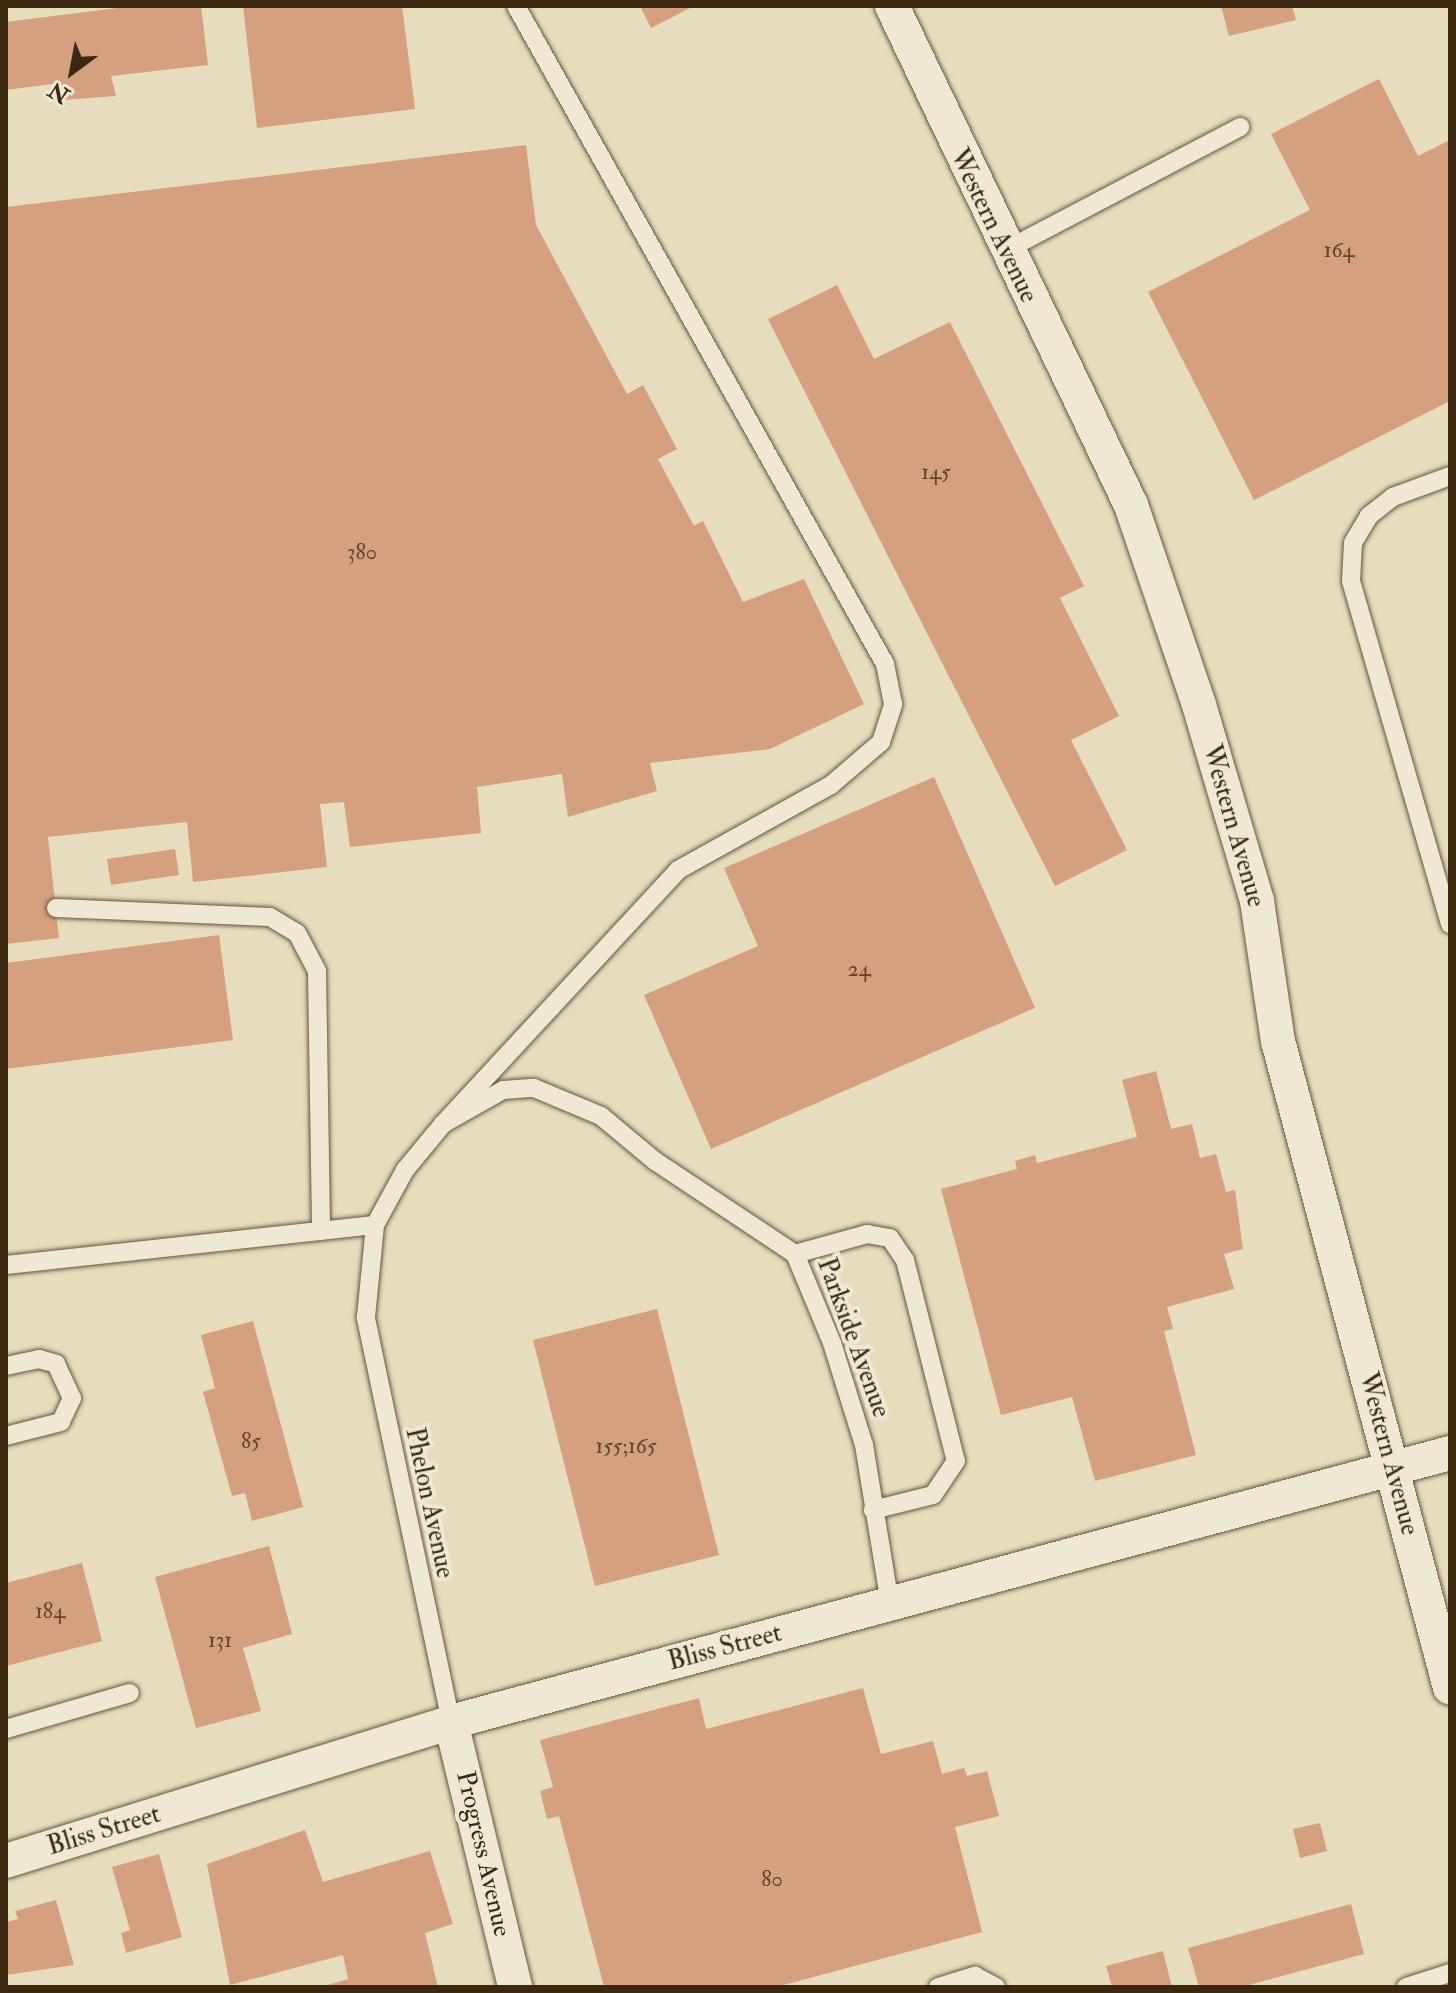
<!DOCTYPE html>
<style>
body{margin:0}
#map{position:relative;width:1456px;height:1993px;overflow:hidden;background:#e7dcbe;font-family:"IM FELL Double Pica",serif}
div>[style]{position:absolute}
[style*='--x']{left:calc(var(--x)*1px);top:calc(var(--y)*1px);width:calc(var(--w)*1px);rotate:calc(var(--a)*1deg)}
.building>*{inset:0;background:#d5a07f}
.roads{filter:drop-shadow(0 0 2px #67543c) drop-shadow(0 0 2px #67543c)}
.service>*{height:18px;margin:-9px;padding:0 9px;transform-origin:9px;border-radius:9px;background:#efe8d5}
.minor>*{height:34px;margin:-17px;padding:0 17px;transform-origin:17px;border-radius:17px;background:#efe8d5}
span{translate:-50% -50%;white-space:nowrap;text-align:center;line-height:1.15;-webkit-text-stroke:8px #efe8d5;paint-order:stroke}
.number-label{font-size:22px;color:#62452c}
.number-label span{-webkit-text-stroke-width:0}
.street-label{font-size:26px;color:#3c2711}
.frame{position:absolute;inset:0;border:8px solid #3c2711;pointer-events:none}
.north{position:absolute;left:32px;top:32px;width:80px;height:80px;-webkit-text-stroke:6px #efe8d5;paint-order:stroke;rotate:212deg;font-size:22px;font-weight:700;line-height:32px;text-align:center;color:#3c2711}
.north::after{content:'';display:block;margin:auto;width:28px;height:36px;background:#3c2711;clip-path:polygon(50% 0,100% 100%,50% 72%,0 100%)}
</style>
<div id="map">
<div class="building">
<div style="clip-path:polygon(133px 6px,201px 6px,208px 65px,111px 76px,116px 96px,63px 100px,60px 83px,6px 90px,6px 22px)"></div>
<div style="clip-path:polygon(243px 6px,402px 6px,415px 109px,257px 128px)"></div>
<div style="clip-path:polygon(640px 6px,694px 6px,651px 28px)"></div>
<div style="clip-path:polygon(1221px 6px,1292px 6px,1296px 20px,1229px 36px)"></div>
<div style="clip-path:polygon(1379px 79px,1418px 156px,1450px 140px,1450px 401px,1254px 500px,1148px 292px,1310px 210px,1271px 134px)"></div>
<div style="clip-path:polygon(526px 145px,536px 225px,627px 394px,643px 385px,677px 449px,658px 459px,694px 526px,703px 521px,743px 602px,804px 579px,864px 704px,770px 749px,650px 763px,657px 791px,568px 817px,562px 774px,477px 787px,481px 833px,350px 847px,344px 802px,320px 804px,327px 867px,193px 882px,187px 822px,48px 837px,59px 938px,6px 944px,6px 207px)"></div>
<div style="clip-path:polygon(837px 285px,874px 359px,950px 322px,1084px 586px,1060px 598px,1119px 716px,1071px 740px,1127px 850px,1055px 886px,768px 319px)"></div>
<div style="clip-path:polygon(934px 777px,1035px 1008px,711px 1149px,644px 995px,758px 946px,724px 868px)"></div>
<div style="clip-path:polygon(175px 849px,179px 875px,111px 885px,107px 859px)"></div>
<div style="clip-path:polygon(219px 935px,233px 1040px,6px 1069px,6px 963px)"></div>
<div style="clip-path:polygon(1156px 1071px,1171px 1129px,1192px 1124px,1200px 1158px,1216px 1154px,1226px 1192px,1235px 1190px,1243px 1249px,1224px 1254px,1234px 1289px,1167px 1307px,1173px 1329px,1164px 1331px,1196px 1455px,1095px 1481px,1072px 1397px,1001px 1415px,941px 1189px,1017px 1169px,1015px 1161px,1035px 1155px,1037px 1163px,1137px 1137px,1122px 1080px)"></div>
<div style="clip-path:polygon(657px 1309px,719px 1555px,595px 1586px,533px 1340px)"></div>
<div style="clip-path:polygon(253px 1321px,303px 1507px,252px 1521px,245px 1493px,232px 1496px,203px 1392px,215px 1388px,201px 1335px)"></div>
<div style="clip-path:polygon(269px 1546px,292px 1634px,243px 1648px,261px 1711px,196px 1728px,155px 1577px)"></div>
<div style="clip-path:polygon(82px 1563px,102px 1641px,6px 1666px,6px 1583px)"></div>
<div style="clip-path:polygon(863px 1688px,881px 1754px,933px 1741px,942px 1774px,964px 1768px,967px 1776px,987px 1771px,999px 1816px,955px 1827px,982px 1932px,776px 1987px,604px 1987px,559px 1816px,547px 1819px,540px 1791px,553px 1787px,540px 1740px,699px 1698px,706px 1729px)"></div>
<div style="clip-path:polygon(1320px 1823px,1327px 1851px,1300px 1858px,1293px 1829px)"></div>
<div style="clip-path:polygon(305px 1830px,323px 1882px,430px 1851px,453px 1924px,425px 1933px,438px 1987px,321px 1987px,348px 1979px,343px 1955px,230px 1985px,207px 1864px)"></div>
<div style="clip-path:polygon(159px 1854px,182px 1937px,126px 1953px,121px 1933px,130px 1930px,112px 1867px)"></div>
<div style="clip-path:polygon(56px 1900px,74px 1965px,6px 1975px,6px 1922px,18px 1919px,15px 1911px)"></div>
<div style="clip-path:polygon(1351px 1904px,1364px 1954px,1241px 1987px,1199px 1987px,1188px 1948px)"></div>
<div style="clip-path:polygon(1163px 1951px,1172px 1987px,1112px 1987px,1106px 1966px)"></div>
</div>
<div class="roads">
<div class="service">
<div style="--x:1004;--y:251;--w:267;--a:-27.7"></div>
<div style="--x:1450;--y:476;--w:61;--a:159.8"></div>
<div style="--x:1393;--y:497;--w:31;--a:142"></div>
<div style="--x:1369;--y:516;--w:31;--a:121"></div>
<div style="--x:1353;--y:543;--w:38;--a:93"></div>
<div style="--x:1351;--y:581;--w:357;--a:73.9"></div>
<div style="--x:56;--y:908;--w:214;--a:2.4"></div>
<div style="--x:270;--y:917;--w:31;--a:31"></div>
<div style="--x:297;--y:933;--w:43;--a:62.2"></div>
<div style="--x:317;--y:971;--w:260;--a:89.1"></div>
<div style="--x:443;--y:1124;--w:346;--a:-47.2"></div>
<div style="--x:678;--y:870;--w:175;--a:-29.1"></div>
<div style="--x:831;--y:785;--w:66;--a:-40.7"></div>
<div style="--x:881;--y:742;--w:40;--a:-72"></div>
<div style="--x:893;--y:704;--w:41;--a:-101.3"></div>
<div style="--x:885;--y:664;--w:754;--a:-119.28"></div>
<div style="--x:795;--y:1254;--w:75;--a:-15.5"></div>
<div style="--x:867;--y:1234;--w:23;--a:10"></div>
<div style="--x:890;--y:1238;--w:27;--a:56"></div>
<div style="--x:905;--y:1260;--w:207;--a:75.8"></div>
<div style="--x:956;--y:1461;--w:41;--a:124.1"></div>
<div style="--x:933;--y:1495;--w:62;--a:166"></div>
<div style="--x:6;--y:1265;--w:371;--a:-6.2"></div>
<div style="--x:6;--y:1366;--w:34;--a:-12"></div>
<div style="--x:39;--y:1359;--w:18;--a:16"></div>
<div style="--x:56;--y:1364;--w:38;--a:65"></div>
<div style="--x:72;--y:1398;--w:26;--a:115"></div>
<div style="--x:61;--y:1422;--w:57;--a:165.7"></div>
<div style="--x:451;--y:1722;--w:414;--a:-101.9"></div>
<div style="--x:366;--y:1317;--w:92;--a:-84.4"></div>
<div style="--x:375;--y:1225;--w:63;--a:-61.4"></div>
<div style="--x:405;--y:1170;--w:60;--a:-50.4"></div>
<div style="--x:443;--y:1124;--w:69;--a:-29.5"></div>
<div style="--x:503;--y:1090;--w:31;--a:-4"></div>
<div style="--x:534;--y:1088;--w:73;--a:22.7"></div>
<div style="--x:601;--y:1116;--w:70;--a:39.8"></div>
<div style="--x:655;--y:1161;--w:168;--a:33.6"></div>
<div style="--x:795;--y:1254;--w:96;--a:67.4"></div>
<div style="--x:832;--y:1343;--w:107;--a:72.6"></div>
<div style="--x:864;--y:1445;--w:161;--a:80.7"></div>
<div style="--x:6;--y:1729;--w:129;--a:-16.2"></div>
<div style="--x:938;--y:1987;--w:39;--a:-17"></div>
<div style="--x:975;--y:1976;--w:24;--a:28"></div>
<div style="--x:1406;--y:1987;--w:46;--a:-17.7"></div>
</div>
<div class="minor">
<div style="--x:892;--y:6;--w:553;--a:64.41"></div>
<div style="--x:1131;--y:505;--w:211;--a:71.2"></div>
<div style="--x:1199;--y:705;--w:204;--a:73.5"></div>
<div style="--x:1257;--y:901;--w:142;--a:81.5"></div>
<div style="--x:1278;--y:1041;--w:669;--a:75.11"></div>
<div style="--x:451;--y:1722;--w:273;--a:76.4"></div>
<div style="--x:6;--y:1861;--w:466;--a:-17.3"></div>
<div style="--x:451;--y:1722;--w:1035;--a:-15.07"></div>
</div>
</div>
<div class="number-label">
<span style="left:1339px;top:251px">164</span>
<span style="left:936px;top:473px">145</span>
<span style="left:362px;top:553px">380</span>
<span style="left:859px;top:970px">24</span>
<span style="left:251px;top:1442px">85</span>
<span style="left:626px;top:1447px">155;165</span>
<span style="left:50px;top:1612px">184</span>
<span style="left:220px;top:1641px">131</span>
<span style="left:772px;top:1880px">80</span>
</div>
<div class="street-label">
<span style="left:993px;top:226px;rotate:64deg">Western Avenue</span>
<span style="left:1233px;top:826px;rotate:74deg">Western Avenue</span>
<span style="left:853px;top:1338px;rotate:70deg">Parkside Avenue</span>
<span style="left:1388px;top:1454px;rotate:75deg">Western Avenue</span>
<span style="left:429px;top:1503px;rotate:78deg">Phelon Avenue</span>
<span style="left:725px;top:1648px;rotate:-15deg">Bliss Street</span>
<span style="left:104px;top:1831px;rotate:-17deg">Bliss Street</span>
<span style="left:483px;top:1854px;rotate:77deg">Progress Avenue</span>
</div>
<div class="frame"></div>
<div class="north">N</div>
</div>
